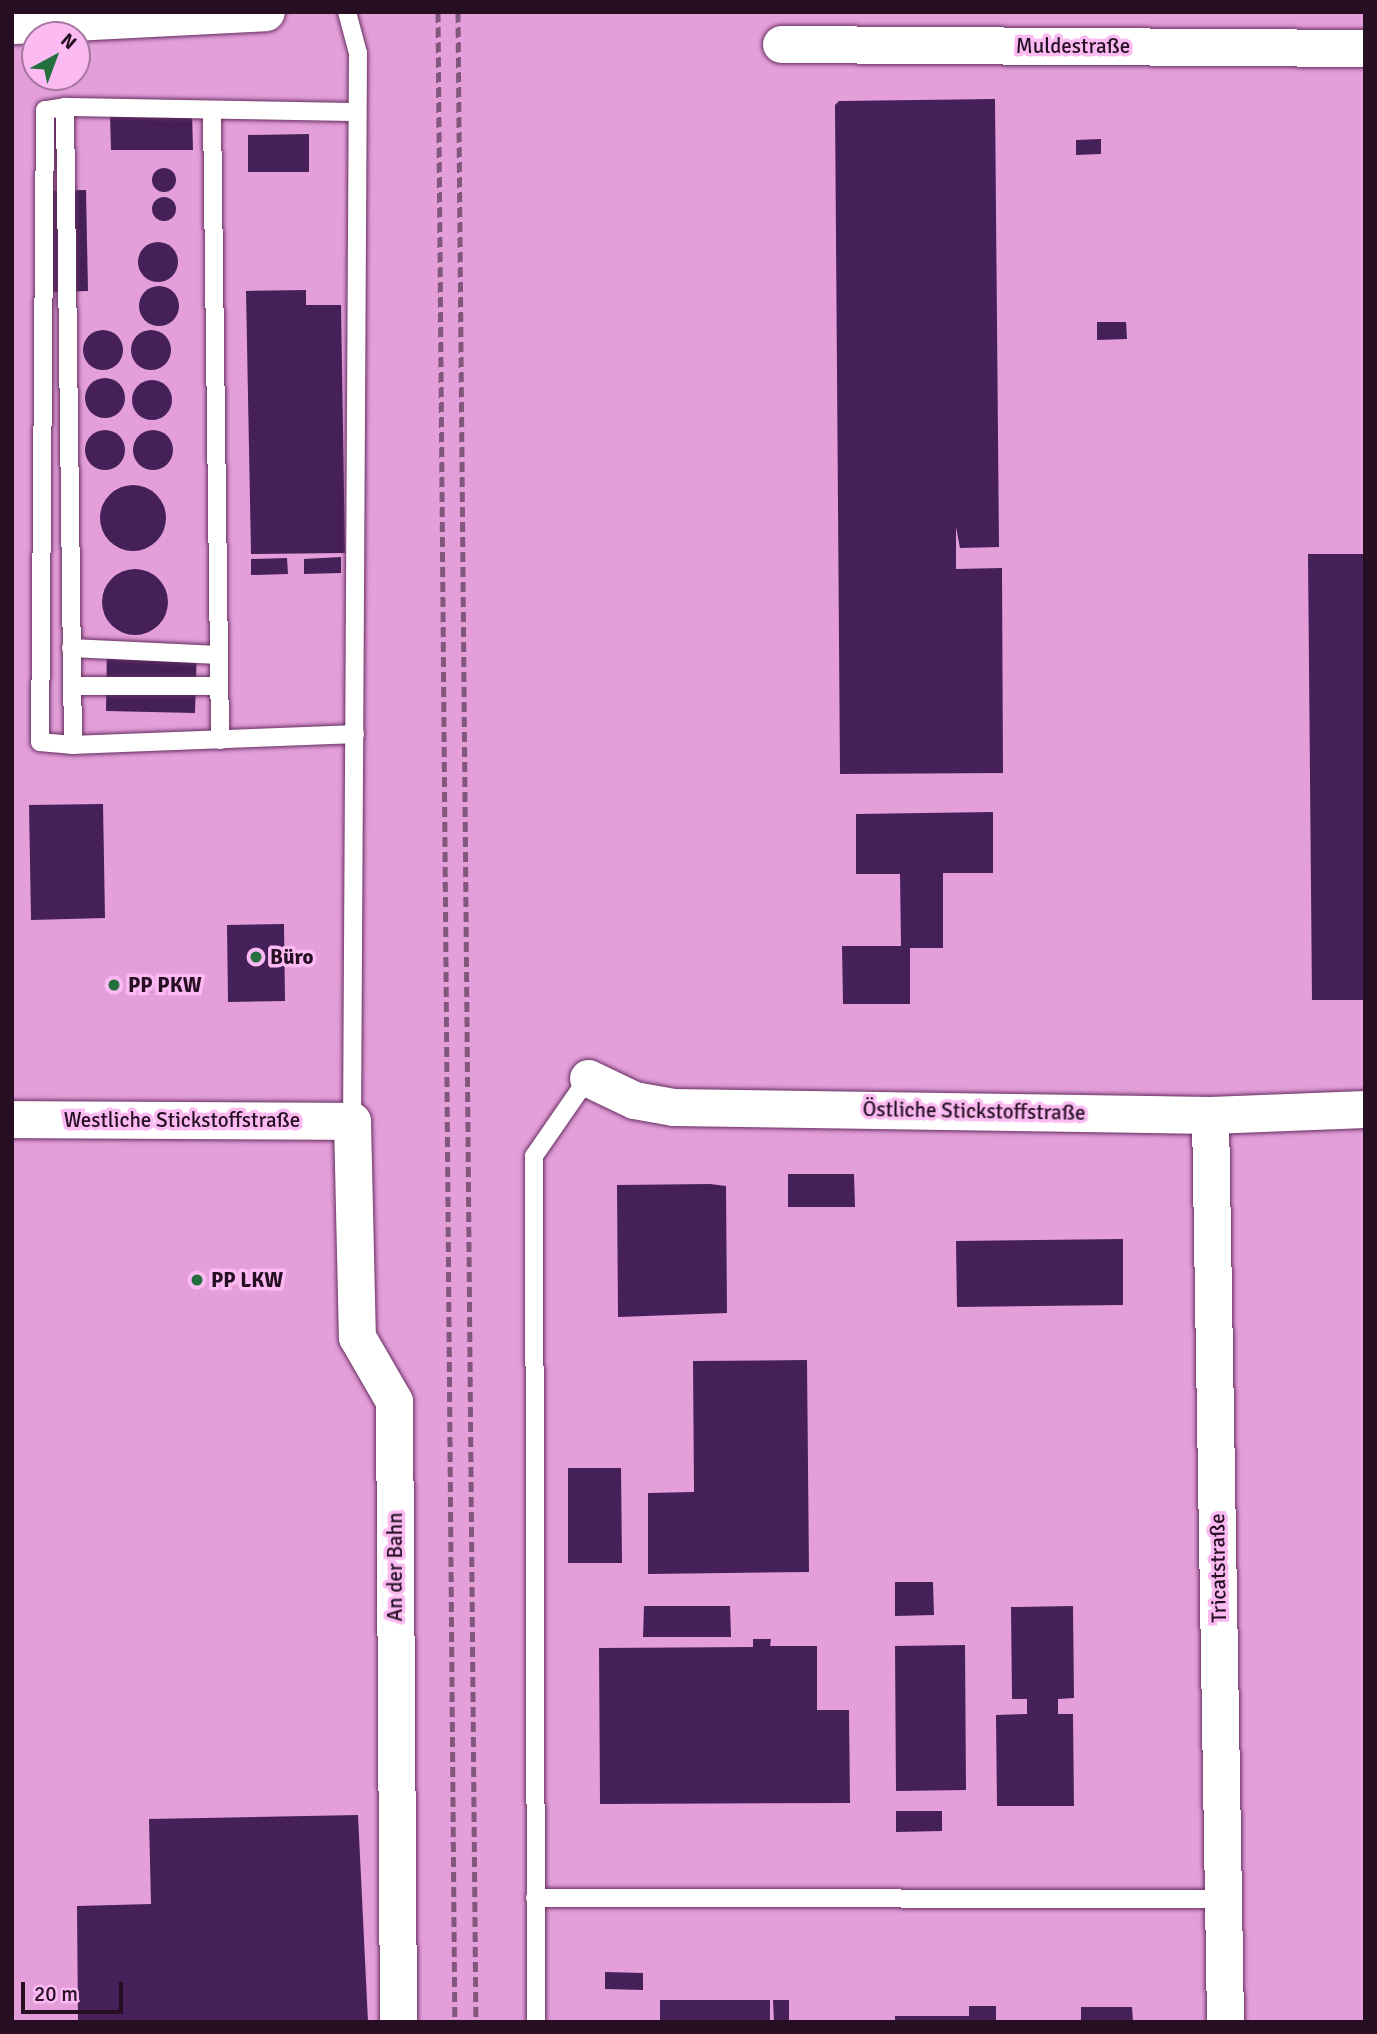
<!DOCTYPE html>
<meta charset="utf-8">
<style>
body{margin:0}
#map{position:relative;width:1377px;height:2034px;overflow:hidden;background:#eeade4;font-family:Signika,sans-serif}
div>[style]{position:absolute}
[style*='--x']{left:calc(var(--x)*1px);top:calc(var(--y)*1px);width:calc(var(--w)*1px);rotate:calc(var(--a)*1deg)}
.built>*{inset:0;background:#e49fda}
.building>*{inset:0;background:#452059}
.round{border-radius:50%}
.roads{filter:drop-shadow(0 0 2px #652e5f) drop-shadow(0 0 2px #652e5f)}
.service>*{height:18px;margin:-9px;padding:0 9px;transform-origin:9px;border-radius:9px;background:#fff}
.minor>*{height:37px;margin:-18.5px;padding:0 18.5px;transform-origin:18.5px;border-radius:18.5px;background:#fff}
.rail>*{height:5px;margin-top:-2.5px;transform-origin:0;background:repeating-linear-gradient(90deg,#81577b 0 10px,transparent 0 15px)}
.dots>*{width:19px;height:19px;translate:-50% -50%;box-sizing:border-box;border:4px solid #fbbaf2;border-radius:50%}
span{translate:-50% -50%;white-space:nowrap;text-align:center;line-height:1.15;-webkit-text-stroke:7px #fbbaf2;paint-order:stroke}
.street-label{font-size:21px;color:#260f23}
.poi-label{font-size:21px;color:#260f23;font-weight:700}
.left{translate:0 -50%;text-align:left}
.frame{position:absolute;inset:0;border:14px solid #260f23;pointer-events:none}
.north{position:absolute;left:21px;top:21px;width:70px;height:70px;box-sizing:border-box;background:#fbbaf2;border:2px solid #a6769f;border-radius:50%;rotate:41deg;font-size:19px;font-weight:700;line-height:28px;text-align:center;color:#260f23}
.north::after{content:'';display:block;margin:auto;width:24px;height:32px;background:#236f3e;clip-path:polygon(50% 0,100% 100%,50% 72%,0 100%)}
.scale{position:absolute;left:21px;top:1982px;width:102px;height:32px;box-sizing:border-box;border:4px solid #260f23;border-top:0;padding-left:9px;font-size:21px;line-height:24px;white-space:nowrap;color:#260f23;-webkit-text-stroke:5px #fbbaf2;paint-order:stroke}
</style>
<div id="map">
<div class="built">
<div style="clip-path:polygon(evenodd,12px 12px,1365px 12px,1365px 2022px,12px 2022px,12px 12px,35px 35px,77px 35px,77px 77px,35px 77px,35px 35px)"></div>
</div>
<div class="building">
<div style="clip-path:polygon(995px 99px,999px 547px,960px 548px,956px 527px,956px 569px,1002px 568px,1003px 773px,840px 774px,835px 105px,839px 101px)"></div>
<div style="clip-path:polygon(192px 112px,193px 150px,111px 150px,110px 113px)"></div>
<div style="clip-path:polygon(309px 134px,309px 172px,248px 172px,248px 135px)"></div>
<div style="clip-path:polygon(1101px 139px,1101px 154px,1076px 155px,1076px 140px)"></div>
<div class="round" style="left:152px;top:168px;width:24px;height:24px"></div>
<div style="clip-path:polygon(86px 190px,88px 291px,48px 292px,45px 191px)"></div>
<div class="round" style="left:152px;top:197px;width:24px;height:24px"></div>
<div class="round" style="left:138px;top:242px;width:40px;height:40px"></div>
<div class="round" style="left:139px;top:286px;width:40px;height:40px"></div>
<div style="clip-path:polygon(306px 290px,306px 305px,341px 305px,345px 553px,251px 554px,246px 291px)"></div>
<div style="clip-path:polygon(1097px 322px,1126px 322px,1127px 339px,1097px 340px)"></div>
<div class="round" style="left:83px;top:330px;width:40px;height:40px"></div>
<div class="round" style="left:131px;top:330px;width:40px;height:40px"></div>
<div class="round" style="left:85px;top:378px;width:40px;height:40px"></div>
<div class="round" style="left:132px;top:380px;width:40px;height:40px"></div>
<div class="round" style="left:85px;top:430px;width:40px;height:40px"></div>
<div class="round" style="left:133px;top:430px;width:40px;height:40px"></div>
<div class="round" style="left:100px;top:485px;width:66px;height:66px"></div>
<div style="clip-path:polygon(1308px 554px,1365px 554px,1365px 1000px,1312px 1000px)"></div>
<div style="clip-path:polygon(341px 557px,341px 573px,304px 574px,304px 559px)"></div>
<div style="clip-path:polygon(287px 558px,288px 574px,251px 575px,251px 559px)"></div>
<div class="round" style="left:102px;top:569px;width:66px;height:66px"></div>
<div style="clip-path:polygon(107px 645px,197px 647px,195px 713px,106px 711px)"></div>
<div style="clip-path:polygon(103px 804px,105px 918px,31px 920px,29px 805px)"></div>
<div style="clip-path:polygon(993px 812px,993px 873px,943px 873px,943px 948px,910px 948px,910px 1004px,843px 1004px,842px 946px,901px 946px,900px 874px,856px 874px,856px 814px)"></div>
<div style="clip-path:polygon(284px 924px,285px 1001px,228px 1002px,227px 925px)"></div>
<div style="clip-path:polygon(788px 1174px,854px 1174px,855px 1207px,788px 1207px)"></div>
<div style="clip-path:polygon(710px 1184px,726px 1186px,727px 1313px,618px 1317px,617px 1185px)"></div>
<div style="clip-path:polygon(1123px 1239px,1123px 1305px,957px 1307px,956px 1241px)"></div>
<div style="clip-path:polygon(807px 1360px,809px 1572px,648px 1574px,648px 1493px,694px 1492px,693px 1361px)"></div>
<div style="clip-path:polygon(568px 1468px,621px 1468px,622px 1563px,568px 1563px)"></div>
<div style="clip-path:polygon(895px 1582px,933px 1582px,934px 1615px,895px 1616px)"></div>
<div style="clip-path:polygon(644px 1606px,730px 1606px,731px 1637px,643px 1637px)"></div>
<div style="clip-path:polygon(1073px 1606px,1074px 1698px,1058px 1699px,1058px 1714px,1073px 1714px,1074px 1806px,997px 1806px,996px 1715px,1027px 1714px,1027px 1699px,1012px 1699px,1011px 1607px)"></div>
<div style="clip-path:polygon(753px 1639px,771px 1639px,770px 1646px,817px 1646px,817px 1710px,849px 1710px,850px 1803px,600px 1804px,599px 1648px,753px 1647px)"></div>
<div style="clip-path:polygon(965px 1645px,966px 1790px,896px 1791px,895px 1646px)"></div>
<div style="clip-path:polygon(896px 1811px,942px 1811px,942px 1831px,896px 1832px)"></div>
<div style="clip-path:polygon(358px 1815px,368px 2022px,78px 2022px,77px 1906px,151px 1904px,149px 1819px)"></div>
<div style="clip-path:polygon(605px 1972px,643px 1973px,643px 1990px,605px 1989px)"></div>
<div style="clip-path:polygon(660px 2000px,770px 2000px,770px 2022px,660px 2022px)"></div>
<div style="clip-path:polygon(773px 2000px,789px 2000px,789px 2022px,774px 2022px)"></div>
<div style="clip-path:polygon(969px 2006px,996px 2006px,996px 2022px,895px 2022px,895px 2016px,969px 2016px)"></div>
<div style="clip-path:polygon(1081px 2007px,1132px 2007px,1133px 2022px,1081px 2022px)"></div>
</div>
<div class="roads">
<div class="service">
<div style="--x:347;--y:12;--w:42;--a:75"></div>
<div style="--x:358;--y:53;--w:1068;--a:90.32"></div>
<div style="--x:65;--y:107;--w:20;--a:171"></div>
<div style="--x:45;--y:110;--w:632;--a:90.45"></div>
<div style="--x:40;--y:742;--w:33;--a:5"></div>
<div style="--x:212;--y:110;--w:630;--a:89.27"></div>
<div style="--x:71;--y:648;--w:148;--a:2.7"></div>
<div style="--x:72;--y:686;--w:147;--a:0"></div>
<div style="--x:355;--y:734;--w:282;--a:177.8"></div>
<div style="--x:73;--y:745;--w:638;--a:-90.72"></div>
<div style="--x:65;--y:107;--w:292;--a:1"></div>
<div style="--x:535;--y:1898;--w:689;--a:0.08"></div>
<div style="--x:536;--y:2022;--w:866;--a:-90.13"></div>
<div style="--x:534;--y:1156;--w:95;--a:-55.3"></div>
</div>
<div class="minor">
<div style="--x:12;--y:25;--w:254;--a:-2.9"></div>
<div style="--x:781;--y:44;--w:584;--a:0.39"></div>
<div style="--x:588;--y:1078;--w:51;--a:25.6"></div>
<div style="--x:634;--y:1100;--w:40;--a:10"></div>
<div style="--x:673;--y:1107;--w:537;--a:0.85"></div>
<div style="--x:1210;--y:1115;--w:155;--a:-2.2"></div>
<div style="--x:1210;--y:1115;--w:907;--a:89.05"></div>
<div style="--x:12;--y:1119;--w:340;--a:0.3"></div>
<div style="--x:352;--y:1121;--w:216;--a:88.7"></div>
<div style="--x:357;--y:1337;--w:74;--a:60"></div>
<div style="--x:394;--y:1401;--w:621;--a:89.63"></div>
</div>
</div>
<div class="rail">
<div style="--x:438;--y:12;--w:2010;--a:89.52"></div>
<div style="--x:458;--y:12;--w:2010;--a:89.49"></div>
</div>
<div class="dots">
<div style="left:256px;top:957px;background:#236f3e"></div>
<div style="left:114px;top:985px;background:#236f3e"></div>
<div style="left:197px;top:1280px;background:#236f3e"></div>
</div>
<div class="street-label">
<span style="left:1073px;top:46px">Muldestraße</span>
<span style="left:974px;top:1111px;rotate:1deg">Östliche Stickstoffstraße</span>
<span style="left:182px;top:1120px">Westliche Stickstoffstraße</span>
<span style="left:395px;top:1567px;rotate:-90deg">An der Bahn</span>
<span style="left:1218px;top:1568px;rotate:-91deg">Tricatstraße</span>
</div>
<div class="poi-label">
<span class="left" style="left:270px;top:957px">Büro</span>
<span class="left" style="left:128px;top:985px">PP PKW</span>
<span class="left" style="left:211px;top:1280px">PP LKW</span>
</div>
<div class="frame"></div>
<div class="north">N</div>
<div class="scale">20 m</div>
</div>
